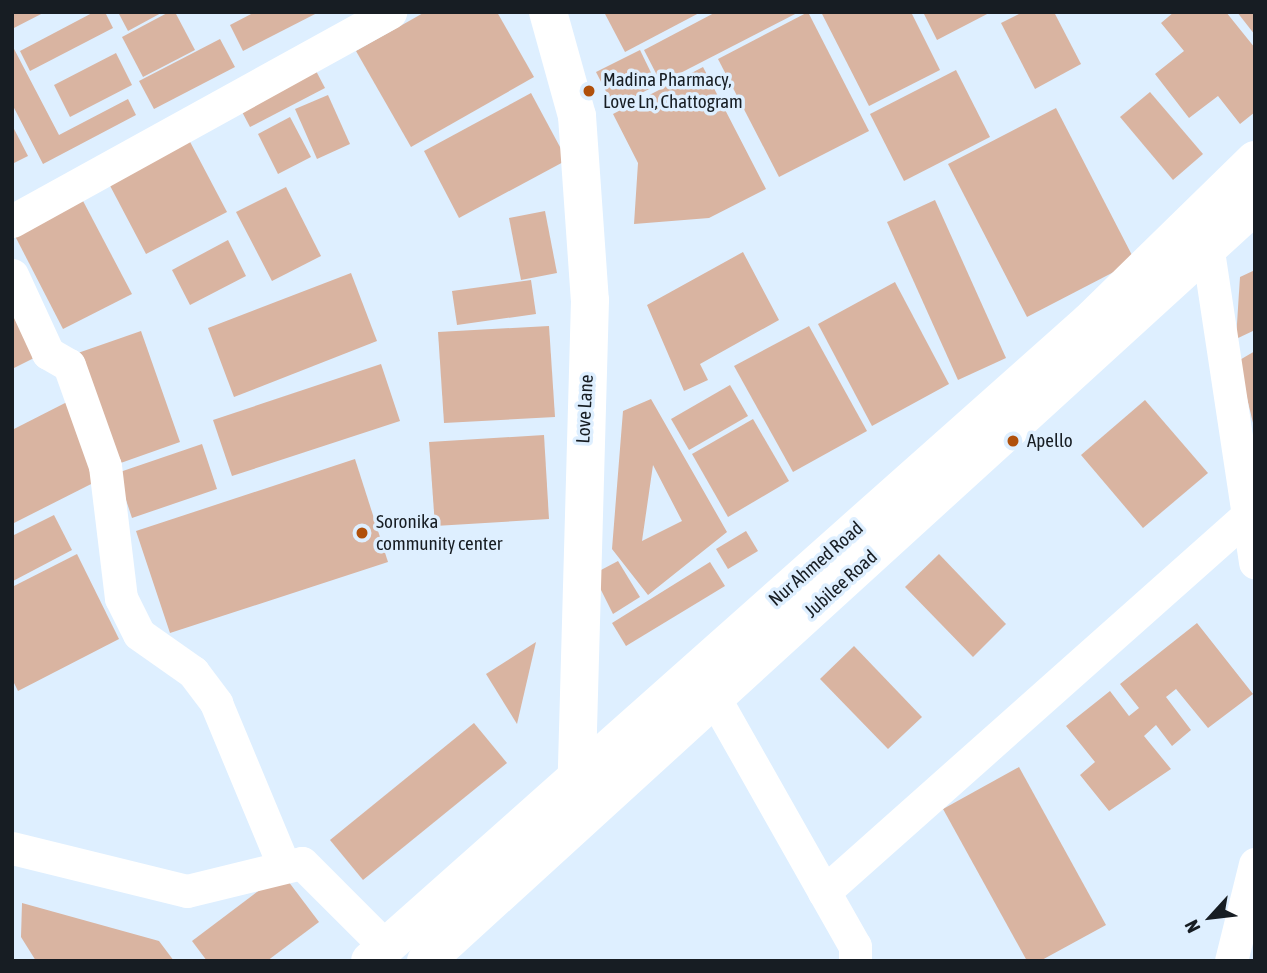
<!DOCTYPE html>
<style>
body{margin:0}
#map{position:relative;width:1267px;height:973px;overflow:hidden;background:#deefff;font-family:"Asap Condensed",sans-serif}
div>[style]{position:absolute}
[style*='--x']{left:calc(var(--x)*1px);top:calc(var(--y)*1px);width:calc(var(--w)*1px);rotate:calc(var(--a)*1deg)}
.building>*{inset:0;background:#d9b4a1}
.street>*{height:33px;margin:-16.5px;padding:0 16.5px;transform-origin:16.5px;border-radius:16.5px;background:#fff}
.secondary>*{height:38px;margin:-19px;padding:0 19px;transform-origin:19px;border-radius:19px;background:#fff}
.primary>*{height:38px;margin:-19px;padding:0 19px;transform-origin:19px;border-radius:19px;background:#fff}
.dots>*{width:19px;height:19px;translate:-50% -50%;box-sizing:border-box;border:4px solid #deefff;border-radius:50%}
span{translate:-50% -50%;white-space:nowrap;text-align:center;line-height:1.15;-webkit-text-stroke:7px #deefff;paint-order:stroke}
.poi-label{font-size:19px;color:#171d23}
.left{translate:0 -50%;text-align:left}
.street-label{font-size:19px;color:#171d23}
.frame{position:absolute;inset:0;border:14px solid #171d23;pointer-events:none}
.north{position:absolute;left:1176px;top:882px;width:70px;height:70px;-webkit-text-stroke:5px #deefff;paint-order:stroke;rotate:243deg;font-size:19px;font-weight:700;line-height:28px;text-align:center;color:#171d23}
.north::after{content:'';display:block;margin:auto;width:24px;height:32px;background:#171d23;clip-path:polygon(50% 0,100% 100%,50% 72%,0 100%)}
</style>
<div id="map">
<div class="building">
<div style="clip-path:polygon(12px 12px,45px 12px,12px 29px)"></div>
<div style="clip-path:polygon(94px 12px,105px 12px,113px 28px,30px 71px,20px 51px)"></div>
<div style="clip-path:polygon(118px 12px,163px 12px,128px 31px)"></div>
<div style="clip-path:polygon(169px 12px,175px 12px,195px 50px,143px 77px,122px 37px)"></div>
<div style="clip-path:polygon(255px 12px,319px 12px,243px 51px,230px 25px)"></div>
<div style="clip-path:polygon(425px 12px,497px 12px,534px 77px,411px 147px,356px 51px)"></div>
<div style="clip-path:polygon(604px 12px,701px 12px,625px 52px)"></div>
<div style="clip-path:polygon(716px 12px,799px 12px,661px 83px,644px 50px)"></div>
<div style="clip-path:polygon(808px 12px,869px 131px,779px 177px,718px 59px)"></div>
<div style="clip-path:polygon(821px 12px,911px 12px,940px 70px,869px 106px)"></div>
<div style="clip-path:polygon(923px 12px,991px 12px,937px 40px)"></div>
<div style="clip-path:polygon(1023px 12px,1054px 12px,1081px 64px,1035px 89px,1001px 23px)"></div>
<div style="clip-path:polygon(1174px 12px,1226px 12px,1255px 48px,1255px 112px,1240px 124px,1218px 96px,1189px 118px,1155px 74px,1184px 51px,1161px 23px)"></div>
<div style="clip-path:polygon(1237px 12px,1255px 12px,1255px 35px)"></div>
<div style="clip-path:polygon(220px 39px,235px 67px,154px 109px,139px 81px)"></div>
<div style="clip-path:polygon(12px 45px,59px 135px,128px 99px,136px 115px,43px 164px,12px 104px)"></div>
<div style="clip-path:polygon(640px 50px,657px 85px,614px 107px,596px 72px)"></div>
<div style="clip-path:polygon(116px 53px,132px 85px,70px 117px,54px 85px)"></div>
<div style="clip-path:polygon(703px 67px,766px 189px,709px 218px,634px 224px,638px 163px,613px 114px)"></div>
<div style="clip-path:polygon(315px 69px,325px 88px,250px 127px,240px 108px)"></div>
<div style="clip-path:polygon(956px 70px,990px 137px,904px 181px,870px 114px)"></div>
<div style="clip-path:polygon(1150px 92px,1203px 154px,1173px 180px,1120px 117px)"></div>
<div style="clip-path:polygon(531px 93px,567px 160px,459px 218px,424px 151px)"></div>
<div style="clip-path:polygon(328px 95px,350px 144px,317px 159px,295px 109px)"></div>
<div style="clip-path:polygon(1056px 108px,1135px 261px,1027px 317px,948px 164px)"></div>
<div style="clip-path:polygon(290px 117px,311px 157px,278px 174px,258px 134px)"></div>
<div style="clip-path:polygon(12px 125px,28px 156px,12px 164px)"></div>
<div style="clip-path:polygon(188px 138px,227px 212px,146px 254px,107px 180px)"></div>
<div style="clip-path:polygon(286px 187px,321px 256px,272px 281px,236px 212px)"></div>
<div style="clip-path:polygon(82px 199px,132px 294px,63px 329px,14px 234px)"></div>
<div style="clip-path:polygon(935px 200px,1006px 358px,958px 380px,887px 222px)"></div>
<div style="clip-path:polygon(545px 211px,557px 273px,521px 280px,509px 218px)"></div>
<div style="clip-path:polygon(228px 240px,246px 276px,190px 305px,172px 270px)"></div>
<div style="clip-path:polygon(743px 252px,779px 320px,700px 364px,708px 380px,684px 391px,647px 305px)"></div>
<div style="clip-path:polygon(1255px 270px,1255px 330px,1236px 339px,1240px 277px)"></div>
<div style="clip-path:polygon(351px 273px,377px 341px,234px 397px,208px 328px)"></div>
<div style="clip-path:polygon(531px 280px,536px 314px,457px 325px,452px 291px)"></div>
<div style="clip-path:polygon(895px 282px,949px 384px,872px 426px,818px 324px)"></div>
<div style="clip-path:polygon(12px 311px,36px 357px,12px 369px)"></div>
<div style="clip-path:polygon(549px 326px,555px 417px,444px 423px,438px 332px)"></div>
<div style="clip-path:polygon(809px 326px,867px 431px,793px 472px,734px 366px)"></div>
<div style="clip-path:polygon(141px 331px,180px 442px,115px 465px,75px 354px)"></div>
<div style="clip-path:polygon(1255px 351px,1255px 427px,1254px 427px,1238px 361px)"></div>
<div style="clip-path:polygon(381px 364px,400px 421px,232px 476px,213px 420px)"></div>
<div style="clip-path:polygon(730px 385px,748px 416px,689px 450px,671px 419px)"></div>
<div style="clip-path:polygon(evenodd,651px 399px,727px 532px,648px 595px,612px 549px,623px 411px,651px 399px,653px 465px,682px 521px,642px 541px,653px 465px)"></div>
<div style="clip-path:polygon(1145px 400px,1208px 473px,1143px 528px,1081px 455px)"></div>
<div style="clip-path:polygon(67px 402px,105px 477px,12px 524px,12px 430px)"></div>
<div style="clip-path:polygon(753px 419px,789px 481px,728px 517px,692px 454px)"></div>
<div style="clip-path:polygon(544px 435px,549px 519px,435px 526px,429px 442px)"></div>
<div style="clip-path:polygon(202px 444px,217px 489px,132px 518px,117px 473px)"></div>
<div style="clip-path:polygon(355px 459px,388px 562px,170px 633px,136px 531px)"></div>
<div style="clip-path:polygon(54px 515px,72px 550px,13px 581px,12px 536px)"></div>
<div style="clip-path:polygon(746px 531px,758px 551px,728px 569px,716px 549px)"></div>
<div style="clip-path:polygon(77px 554px,119px 639px,18px 691px,12px 679px,12px 587px)"></div>
<div style="clip-path:polygon(939px 554px,1006px 624px,973px 657px,905px 587px)"></div>
<div style="clip-path:polygon(618px 561px,640px 597px,613px 614px,599px 586px,601px 570px)"></div>
<div style="clip-path:polygon(710px 562px,725px 586px,626px 646px,612px 623px)"></div>
<div style="clip-path:polygon(1197px 623px,1253px 694px,1208px 728px,1176px 689px,1166px 697px,1191px 730px,1172px 746px,1156px 725px,1144px 736px,1171px 769px,1109px 811px,1080px 775px,1095px 762px,1066px 726px,1110px 691px,1129px 716px,1139px 708px,1120px 684px)"></div>
<div style="clip-path:polygon(536px 642px,517px 724px,486px 674px)"></div>
<div style="clip-path:polygon(854px 646px,922px 717px,888px 749px,820px 679px)"></div>
<div style="clip-path:polygon(474px 723px,507px 763px,363px 880px,330px 840px)"></div>
<div style="clip-path:polygon(1019px 767px,1106px 925px,1040px 961px,1027px 961px,943px 809px)"></div>
<div style="clip-path:polygon(282px 873px,319px 922px,267px 961px,207px 961px,192px 941px)"></div>
<div style="clip-path:polygon(22px 903px,159px 941px,174px 961px,36px 961px,21px 937px)"></div>
</div>
<div class="street">
<div style="--x:12;--y:221;--w:432;--a:-28.9"></div>
<div style="--x:1208;--y:251;--w:315;--a:81.4"></div>
<div style="--x:12;--y:275;--w:86;--a:65.2"></div>
<div style="--x:48;--y:353;--w:24;--a:30"></div>
<div style="--x:69;--y:365;--w:107;--a:70.4"></div>
<div style="--x:105;--y:466;--w:133;--a:83.1"></div>
<div style="--x:121;--y:598;--w:40;--a:63.4"></div>
<div style="--x:139;--y:634;--w:66;--a:35.1"></div>
<div style="--x:193;--y:672;--w:39;--a:53"></div>
<div style="--x:216;--y:703;--w:174;--a:67.4"></div>
<div style="--x:715;--y:699;--w:284;--a:60.5"></div>
<div style="--x:855;--y:946;--w:15;--a:90"></div>
<div style="--x:12;--y:848;--w:180;--a:13.8"></div>
<div style="--x:187;--y:891;--w:118;--a:-13.7"></div>
<div style="--x:302;--y:863;--w:119;--a:45"></div>
<div style="--x:824;--y:892;--w:577;--a:-41.63"></div>
<div style="--x:1231;--y:961;--w:100;--a:-76.1"></div>
</div>
<div class="secondary">
<div style="--x:548;--y:12;--w:108;--a:74.4"></div>
<div style="--x:577;--y:116;--w:184;--a:86"></div>
<div style="--x:590;--y:300;--w:472;--a:91.6"></div>
<div style="--x:577;--y:772;--w:32;--a:44"></div>
</div>
<div class="primary">
<div style="--x:370;--y:961;--w:962;--a:-41.63"></div>
<div style="--x:1089;--y:322;--w:232;--a:-44.3"></div>
<div style="--x:426;--y:961;--w:1122;--a:-42.36"></div>
</div>
<div class="dots">
<div style="left:589px;top:91px;background:#b0500b"></div>
<div style="left:1013px;top:441px;background:#b0500b"></div>
<div style="left:362px;top:533px;background:#b0500b"></div>
</div>
<div class="poi-label">
<span class="left" style="left:603px;top:91px">Madina Pharmacy,<br>Love Ln, Chattogram</span>
<span class="left" style="left:1027px;top:441px">Apello</span>
<span class="left" style="left:376px;top:533px">Soronika<br>community center</span>
</div>
<div class="street-label">
<span style="left:585px;top:409px;rotate:-87deg">Love Lane</span>
<span style="left:816px;top:564px;rotate:-41deg">Nur Ahmed Road</span>
<span style="left:841px;top:584px;rotate:-42deg">Jubilee Road</span>
</div>
<div class="frame"></div>
<div class="north">N</div>
</div>
